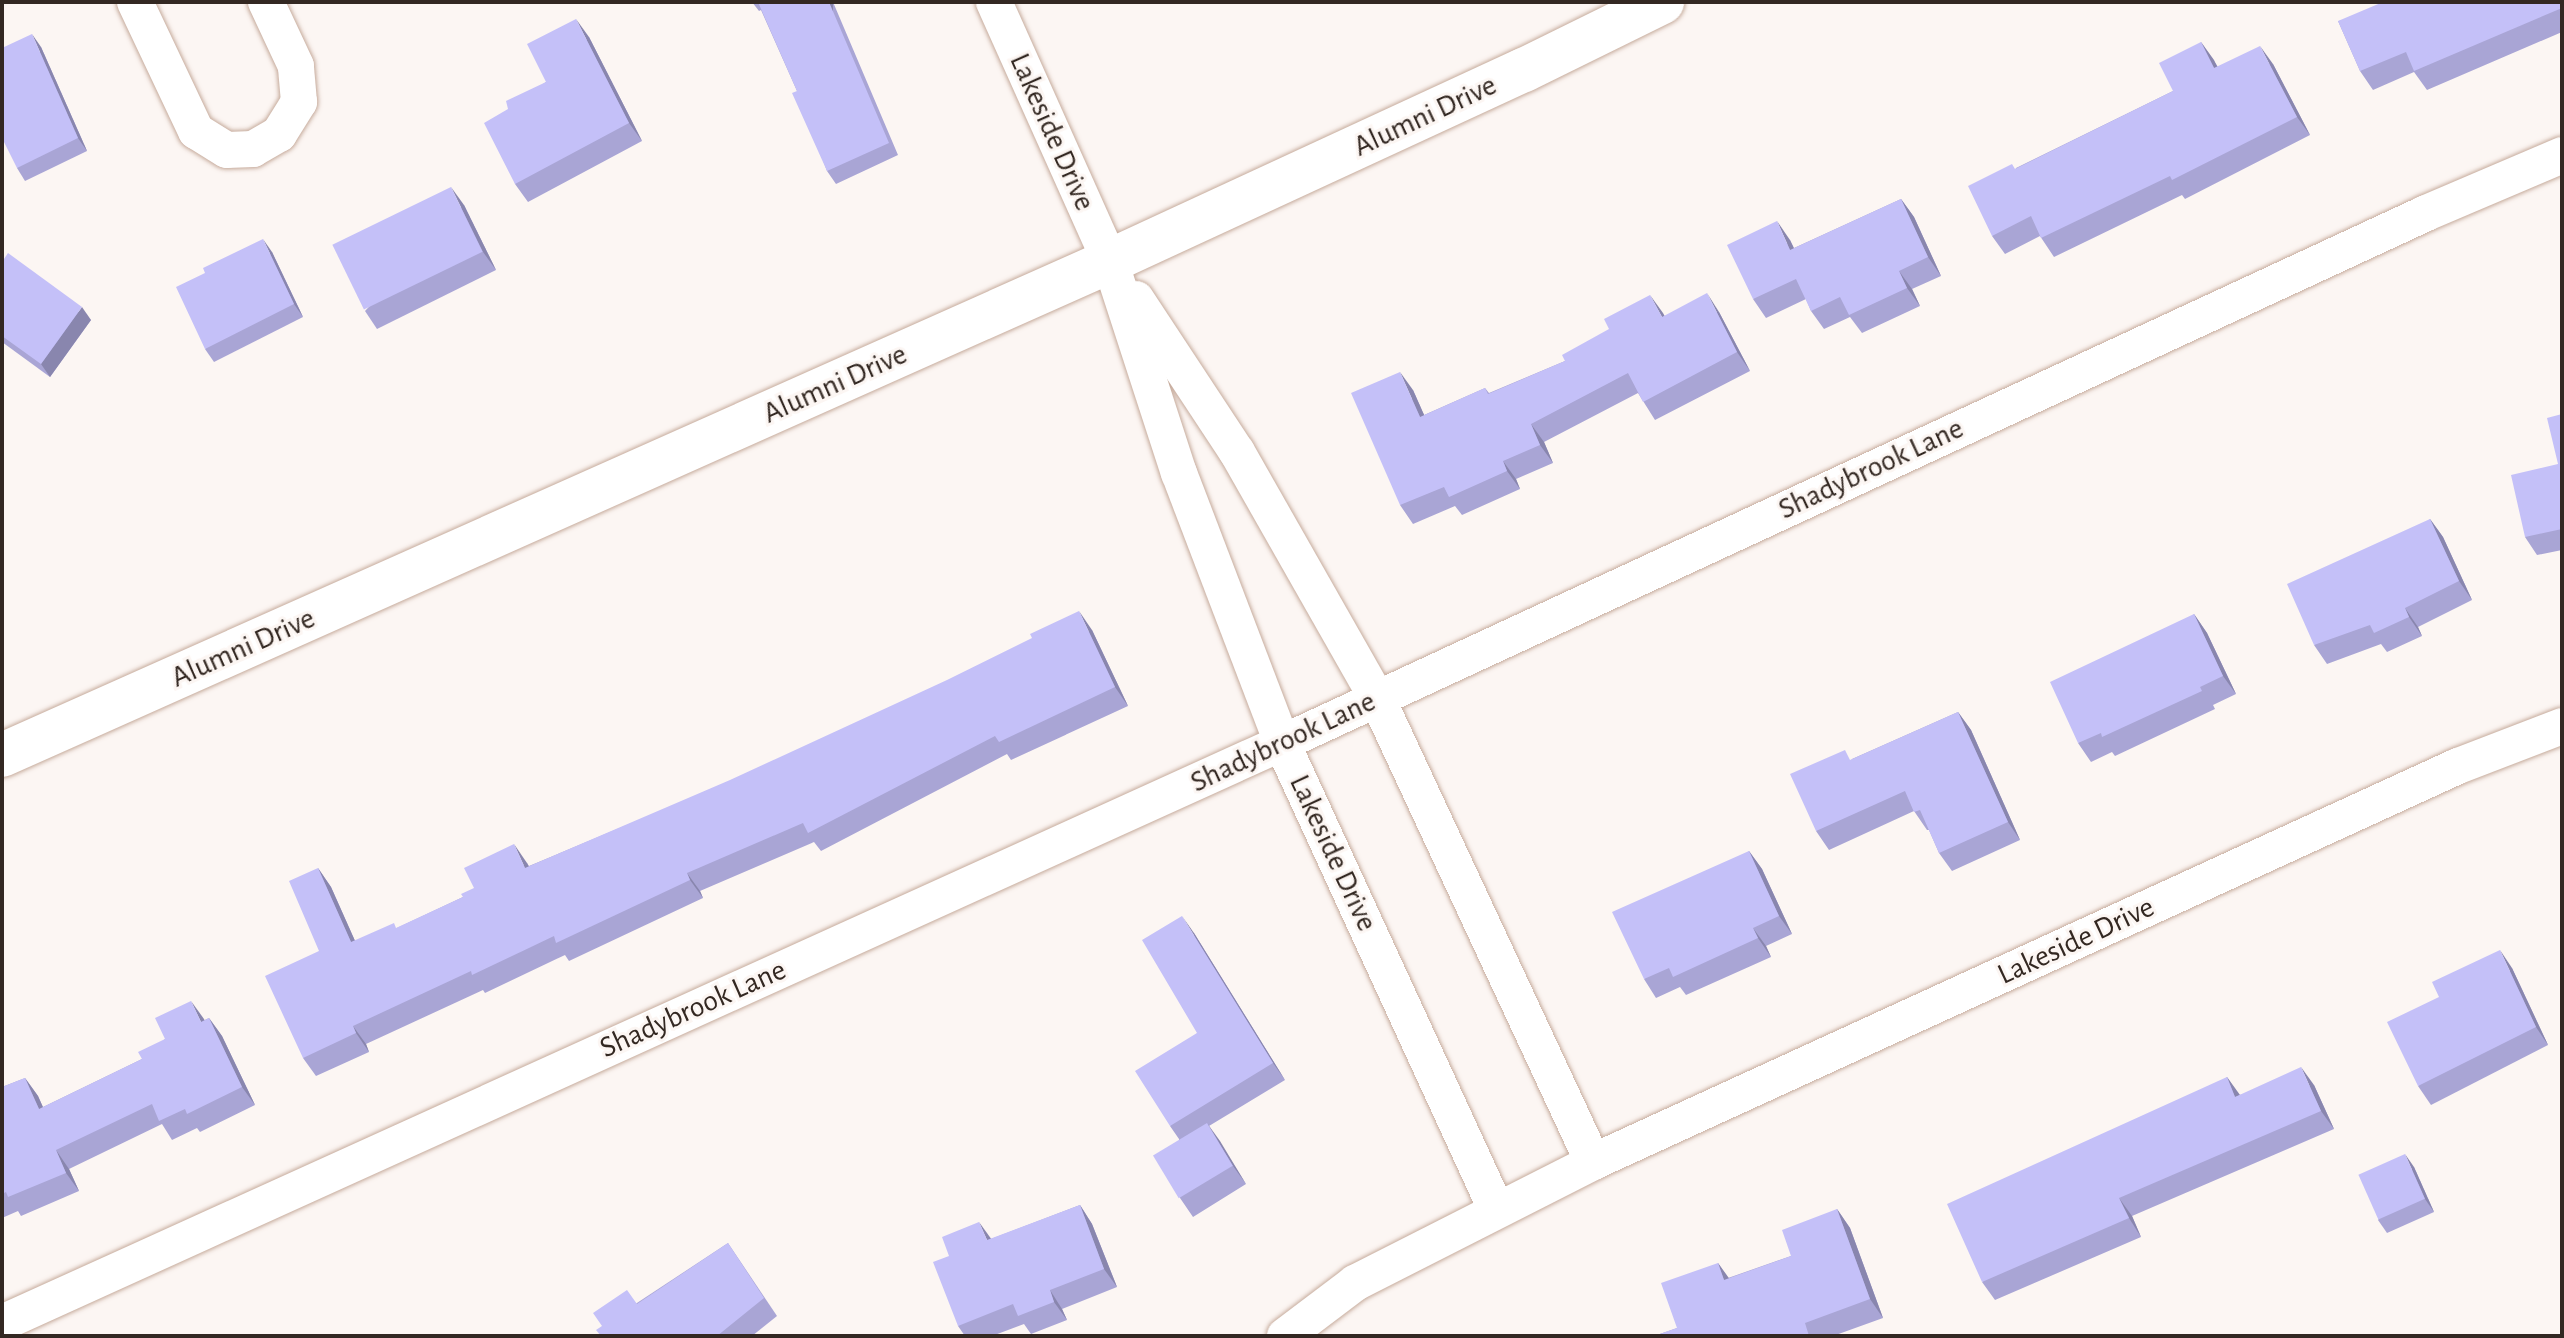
<!DOCTYPE html>
<html>
<head>
<meta charset="utf-8">
<style>
  body { margin:0 }
  #map { position:relative; width:2564px; height:1338px; overflow:hidden; background:#fcf6f3; font-family:"Alegreya Sans",sans-serif }
  div>[style] { position:absolute }
  [style*='--x'] { left:calc(var(--x)*1px); top:calc(var(--y)*1px); width:calc(var(--w)*1px); rotate:calc(var(--a)*1deg) }
  .roads { filter:drop-shadow(0 0 2px #c6ab9c) drop-shadow(0 0 2px #c6ab9c) }
  .minor>* { height:36px; margin:-18px; padding:0 18px; transform-origin:18px; border-radius:18px; background:#fff }
  .secondary>* { height:44px; margin:-22px; padding:0 22px; transform-origin:22px; border-radius:22px; background:#fff }
  .wall>* { inset:0; background:#a9a5d5 }
  .shaded-wall>* { inset:0; background:#8986ae; transform-origin:0 0 }
  .building>* { inset:0; background:#c4c0f8; transform-origin:0 0 }
  span { translate:-50% -50%; white-space:nowrap; text-align:center; line-height:1.15; -webkit-text-stroke:6px #fcf6f3; paint-order:stroke }
  .street-label { font-size:30px; color:#332822 }
  .frame { position:absolute; inset:0; border:4px solid #332822; pointer-events:none }
</style>
</head>
<body>
<div id="map">
  <div class="roads">
    <div class="minor">
      <div style="--x:135;--y:2;--w:143;--a:64.7"></div>
      <div style="--x:196;--y:131;--w:36;--a:32"></div>
      <div style="--x:227;--y:150;--w:26;--a:-2"></div>
      <div style="--x:253;--y:149;--w:30;--a:-30"></div>
      <div style="--x:279;--y:134;--w:38;--a:-58"></div>
      <div style="--x:299;--y:102;--w:36;--a:-95"></div>
      <div style="--x:296;--y:66;--w:71;--a:-115.1"></div>
      <div style="--x:994;--y:2;--w:284;--a:65.9"></div>
      <div style="--x:1110;--y:261;--w:223;--a:72"></div>
      <div style="--x:1179;--y:473;--w:289;--a:69.1"></div>
      <div style="--x:1282;--y:743;--w:513;--a:65.33"></div>
      <div style="--x:1136;--y:299;--w:183;--a:56.6"></div>
      <div style="--x:1237;--y:452;--w:283;--a:60.4"></div>
      <div style="--x:1377;--y:698;--w:512;--a:65.04"></div>
      <div style="--x:2;--y:1323;--w:1405;--a:-24.38"></div>
      <div style="--x:1282;--y:743;--w:1259;--a:-24.85"></div>
      <div style="--x:2424;--y:214;--w:150;--a:-23.1"></div>
      <div style="--x:1285;--y:1336;--w:88;--a:-37.1"></div>
      <div style="--x:1355;--y:1283;--w:267;--a:-26.9"></div>
      <div style="--x:1593;--y:1162;--w:951;--a:-24.6"></div>
      <div style="--x:2458;--y:766;--w:111;--a:-21"></div>
    </div>
    <div class="secondary">
      <div style="--x:2;--y:755;--w:1213;--a:-24.03"></div>
      <div style="--x:1110;--y:261;--w:456;--a:-24.8"></div>
      <div style="--x:1524;--y:70;--w:154;--a:-26.2"></div>
    </div>
  </div>
  <div class="wall">
    <div style="clip-path:polygon(752px 2px,833px 2px,898px 155px,836px 184px,827px 171px,797px 91px,761px 10px,759px 11px)"></div>
    <div style="clip-path:polygon(2562px 2px,2562px 32px,2427px 90px,2414px 72px,2373px 90px,2360px 71px,2338px 21px)"></div>
    <div style="clip-path:polygon(589px 37px,642px 141px,528px 202px,515px 184px,508px 109px,546px 82px)"></div>
    <div style="clip-path:polygon(2201px 42px,2218px 67px,2273px 64px,2310px 135px,2185px 199px,2182px 195px,2054px 257px,2040px 236px,2005px 254px,1992px 236px,2016px 168px,2173px 91px)"></div>
    <div style="clip-path:polygon(41px 47px,87px 151px,25px 181px,17px 168px)"></div>
    <div style="clip-path:polygon(1901px 199px,1914px 217px,1941px 276px,1912px 289px,1920px 306px,1862px 333px,1850px 317px,1824px 329px,1811px 311px,1806px 299px,1766px 318px,1753px 299px,1790px 240px,1794px 248px)"></div>
    <div style="clip-path:polygon(464px 205px,496px 270px,377px 329px,365px 311px)"></div>
    <div style="clip-path:polygon(272px 252px,303px 317px,214px 362px,205px 349px)"></div>
    <div style="clip-path:polygon(2px 262px,91px 320px,50px 377px,2px 342px)"></div>
    <div style="clip-path:polygon(1719px 312px,1750px 371px,1655px 420px,1638px 393px,1544px 442px,1553px 463px,1516px 479px,1520px 489px,1462px 515px,1455px 506px,1413px 524px,1400px 505px,1413px 390px,1424px 415px,1485px 388px,1489px 393px,1565px 361px,1664px 316px)"></div>
    <div style="clip-path:polygon(2562px 414px,2562px 550px,2537px 555px,2525px 537px,2558px 464px)"></div>
    <div style="clip-path:polygon(2430px 519px,2443px 537px,2472px 600px,2418px 627px,2422px 636px,2387px 652px,2381px 644px,2327px 664px,2314px 645px)"></div>
    <div style="clip-path:polygon(2194px 614px,2207px 633px,2236px 694px,2213px 705px,2215px 709px,2115px 756px,2112px 752px,2091px 762px,2078px 743px)"></div>
    <div style="clip-path:polygon(1092px 630px,1128px 706px,1011px 760px,1007px 754px,821px 851px,814px 842px,700px 891px,703px 898px,569px 961px,565px 955px,485px 993px,483px 990px,366px 1044px,369px 1052px,316px 1076px,303px 1058px,319px 951px,318px 868px,331px 887px,355px 941px,397px 928px,463px 897px,527px 863px,529px 866px)"></div>
    <div style="clip-path:polygon(1958px 712px,1971px 730px,2020px 840px,1952px 871px,1939px 853px,1929px 830px,1927px 830px,1914px 811px,1829px 850px,1816px 831px,1852px 759px)"></div>
    <div style="clip-path:polygon(1749px 851px,1762px 869px,1792px 934px,1766px 946px,1771px 957px,1686px 995px,1680px 987px,1656px 998px,1644px 979px)"></div>
    <div style="clip-path:polygon(1194px 933px,1285px 1080px,1209px 1126px,1246px 1184px,1193px 1217px,1180px 1198px,1179px 1139px,1170px 1126px,1197px 1033px)"></div>
    <div style="clip-path:polygon(2512px 968px,2548px 1045px,2431px 1105px,2418px 1086px)"></div>
    <div style="clip-path:polygon(209px 1018px,222px 1036px,255px 1105px,200px 1132px,197px 1128px,172px 1140px,162px 1124px,69px 1169px,79px 1191px,21px 1216px,18px 1211px,2px 1218px,2px 1087px,25px 1078px,38px 1096px,43px 1107px,142px 1059px,165px 1039px)"></div>
    <div style="clip-path:polygon(2227px 1077px,2239px 1095px,2314px 1085px,2334px 1129px,2132px 1216px,2141px 1237px,1995px 1300px,1982px 1282px)"></div>
    <div style="clip-path:polygon(2414px 1167px,2434px 1212px,2387px 1233px,2378px 1220px)"></div>
    <div style="clip-path:polygon(1080px 1205px,1092px 1224px,1117px 1287px,1062px 1309px,1067px 1320px,1031px 1334px,1024px 1324px,992px 1336px,965px 1336px,958px 1326px,991px 1239px)"></div>
    <div style="clip-path:polygon(1837px 1209px,1850px 1228px,1883px 1318px,1833px 1336px,1654px 1336px,1677px 1328px,1718px 1263px,1728px 1278px,1791px 1256px)"></div>
    <div style="clip-path:polygon(728px 1243px,777px 1316px,752px 1336px,601px 1336px,602px 1326px)"></div>
  </div>
  <div class="shaded-wall">
    <div style="left:829px;top:2px;width:4px;height:153px"></div>
    <div style="clip-path:polygon(576px 19px,589px 37px,642px 141px,629px 123px)"></div>
    <div style="clip-path:polygon(32px 34px,41px 47px,87px 151px,78px 138px)"></div>
    <div style="clip-path:polygon(2201px 42px,2214px 60px,2227px 87px,2214px 68px)"></div>
    <div style="clip-path:polygon(2260px 46px,2273px 64px,2310px 135px,2297px 117px)"></div>
    <div style="clip-path:polygon(451px 187px,464px 205px,496px 270px,483px 252px)"></div>
    <div style="clip-path:polygon(1901px 199px,1914px 217px,1941px 276px,1928px 257px)"></div>
    <div style="clip-path:polygon(1777px 221px,1790px 240px,1803px 268px,1790px 250px)"></div>
    <div style="clip-path:polygon(263px 239px,272px 252px,303px 317px,294px 304px)"></div>
    <div style="clip-path:polygon(1899px 271px,1912px 289px,1920px 306px,1907px 288px)"></div>
    <div style="clip-path:polygon(1707px 293px,1719px 312px,1750px 371px,1737px 352px)"></div>
    <div style="clip-path:polygon(1650px 295px,1663px 313px,1675px 335px,1662px 317px)"></div>
    <div style="clip-path:polygon(82px 307px,91px 320px,50px 377px,41px 364px)"></div>
    <div style="clip-path:polygon(1400px 372px,1413px 390px,1433px 435px,1420px 417px)"></div>
    <div style="clip-path:polygon(1531px 424px,1544px 442px,1553px 463px,1540px 445px)"></div>
    <div style="clip-path:polygon(1503px 461px,1516px 479px,1520px 489px,1507px 471px)"></div>
    <div style="clip-path:polygon(2430px 519px,2443px 537px,2472px 600px,2459px 581px)"></div>
    <div style="clip-path:polygon(2405px 608px,2418px 627px,2422px 636px,2409px 617px)"></div>
    <div style="clip-path:polygon(1079px 611px,1092px 630px,1128px 706px,1115px 687px)"></div>
    <div style="clip-path:polygon(2194px 614px,2207px 633px,2236px 694px,2223px 676px)"></div>
    <div style="clip-path:polygon(1958px 712px,1971px 730px,2020px 840px,2008px 822px)"></div>
    <div style="clip-path:polygon(514px 844px,527px 863px,538px 886px,525px 868px)"></div>
    <div style="clip-path:polygon(1749px 851px,1762px 869px,1792px 934px,1779px 916px)"></div>
    <div style="clip-path:polygon(318px 868px,331px 887px,364px 961px,351px 942px)"></div>
    <div style="clip-path:polygon(687px 873px,700px 891px,703px 898px,690px 880px)"></div>
    <div style="clip-path:polygon(1182px 916px,1194px 933px,1285px 1080px,1273px 1063px)"></div>
    <div style="clip-path:polygon(1753px 928px,1766px 946px,1771px 957px,1758px 938px)"></div>
    <div style="clip-path:polygon(2500px 950px,2512px 968px,2548px 1045px,2536px 1027px)"></div>
    <div style="clip-path:polygon(191px 1001px,204px 1019px,214px 1041px,201px 1022px)"></div>
    <div style="clip-path:polygon(209px 1018px,222px 1036px,255px 1105px,242px 1087px)"></div>
    <div style="clip-path:polygon(353px 1026px,366px 1044px,369px 1052px,356px 1033px)"></div>
    <div style="clip-path:polygon(2301px 1067px,2314px 1085px,2334px 1129px,2321px 1111px)"></div>
    <div style="clip-path:polygon(2227px 1077px,2240px 1095px,2235px 1097px)"></div>
    <div style="clip-path:polygon(25px 1078px,38px 1096px,52px 1128px,39px 1109px)"></div>
    <div style="clip-path:polygon(1207px 1123px,1220px 1141px,1246px 1184px,1233px 1166px)"></div>
    <div style="clip-path:polygon(56px 1150px,69px 1169px,79px 1191px,66px 1173px)"></div>
    <div style="clip-path:polygon(2405px 1154px,2414px 1167px,2434px 1212px,2425px 1199px)"></div>
    <div style="clip-path:polygon(2119px 1198px,2132px 1216px,2141px 1237px,2129px 1218px)"></div>
    <div style="clip-path:polygon(1080px 1205px,1092px 1224px,1117px 1287px,1104px 1269px)"></div>
    <div style="clip-path:polygon(1837px 1209px,1850px 1228px,1883px 1318px,1870px 1299px)"></div>
    <div style="clip-path:polygon(979px 1222px,992px 1240px,987px 1240px)"></div>
    <div style="clip-path:polygon(1718px 1263px,1731px 1281px,1724px 1280px)"></div>
    <div style="clip-path:polygon(1050px 1290px,1062px 1309px,1067px 1320px,1054px 1302px)"></div>
  </div>
  <div class="building">
    <div style="clip-path:polygon(758px 2px,829px 2px,889px 143px,827px 171px,792px 93px,797px 91px)"></div>
    <div style="clip-path:polygon(2383px 2px,2562px 2px,2562px 8px,2414px 71px,2406px 52px,2360px 71px,2338px 21px)"></div>
    <div style="clip-path:polygon(576px 19px,629px 123px,515px 184px,484px 123px,508px 109px,506px 101px,546px 82px,527px 44px)"></div>
    <div style="clip-path:polygon(32px 34px,78px 138px,17px 168px,2px 138px,2px 48px)"></div>
    <div style="clip-path:polygon(2201px 42px,2214px 68px,2260px 46px,2297px 117px,2172px 180px,2170px 176px,2041px 238px,2031px 216px,1992px 236px,1968px 186px,2012px 164px,2015px 169px,2173px 91px,2159px 63px)"></div>
    <div style="left:451px;top:187px;width:72px;height:132px;rotate:64deg"></div>
    <div style="clip-path:polygon(1901px 199px,1928px 257px,1899px 271px,1907px 288px,1849px 315px,1840px 297px,1811px 311px,1796px 279px,1753px 299px,1727px 245px,1777px 221px,1790px 250px)"></div>
    <div style="clip-path:polygon(263px 239px,294px 304px,205px 349px,176px 287px,205px 273px,203px 268px)"></div>
    <div style="clip-path:polygon(8px 253px,82px 307px,41px 364px,2px 336px,2px 262px)"></div>
    <div style="clip-path:polygon(1707px 293px,1737px 352px,1643px 402px,1628px 373px,1531px 424px,1540px 445px,1503px 461px,1507px 471px,1449px 497px,1444px 487px,1400px 505px,1351px 393px,1400px 372px,1420px 417px,1485px 388px,1488px 394px,1565px 361px,1562px 355px,1609px 329px,1604px 319px,1650px 295px,1662px 317px)"></div>
    <div style="clip-path:polygon(2562px 414px,2562px 529px,2525px 537px,2511px 475px,2558px 464px,2547px 418px)"></div>
    <div style="clip-path:polygon(2430px 519px,2459px 581px,2405px 608px,2409px 617px,2374px 633px,2370px 625px,2314px 645px,2287px 584px)"></div>
    <div style="clip-path:polygon(1079px 611px,1115px 687px,999px 742px,995px 736px,808px 833px,803px 823px,687px 873px,690px 880px,556px 943px,554px 936px,472px 975px,471px 971px,353px 1026px,356px 1033px,303px 1058px,265px 976px,319px 951px,289px 881px,318px 868px,351px 942px,394px 923px,396px 928px,463px 897px,461px 894px,474px 888px,464px 868px,514px 844px,525px 868px,730px 780px,947px 680px,1032px 638px,1030px 634px)"></div>
    <div style="clip-path:polygon(2194px 614px,2223px 676px,2200px 687px,2202px 691px,2102px 737px,2101px 733px,2078px 743px,2050px 682px)"></div>
    <div style="clip-path:polygon(1958px 712px,2008px 822px,1939px 853px,1920px 810px,1914px 812px,1905px 791px,1816px 831px,1790px 774px,1845px 750px,1850px 760px)"></div>
    <div style="clip-path:polygon(1749px 851px,1779px 916px,1753px 928px,1758px 938px,1673px 977px,1669px 968px,1644px 979px,1612px 912px)"></div>
    <div style="clip-path:polygon(1182px 916px,1273px 1063px,1170px 1126px,1135px 1071px,1197px 1033px,1142px 940px)"></div>
    <div style="clip-path:polygon(2500px 950px,2536px 1027px,2418px 1086px,2387px 1022px,2439px 997px,2432px 982px)"></div>
    <div style="clip-path:polygon(191px 1001px,201px 1022px,209px 1018px,242px 1087px,187px 1114px,185px 1109px,159px 1121px,152px 1104px,56px 1150px,66px 1173px,8px 1197px,6px 1192px,2px 1194px,2px 1087px,25px 1078px,39px 1109px,142px 1059px,138px 1052px,165px 1039px,155px 1018px)"></div>
    <div style="clip-path:polygon(2301px 1067px,2321px 1111px,2119px 1198px,2129px 1218px,1982px 1282px,1947px 1204px,2227px 1077px,2235px 1097px)"></div>
    <div style="left:1207px;top:1123px;width:50px;height:63px;rotate:59deg"></div>
    <div style="left:2405px;top:1154px;width:49px;height:51px;rotate:66deg"></div>
    <div style="clip-path:polygon(1080px 1205px,1104px 1269px,1050px 1290px,1054px 1302px,1018px 1316px,1013px 1304px,958px 1326px,933px 1262px,949px 1256px,942px 1237px,979px 1222px,987px 1240px)"></div>
    <div style="clip-path:polygon(1837px 1209px,1870px 1299px,1805px 1323px,1809px 1336px,1654px 1336px,1677px 1328px,1661px 1283px,1718px 1263px,1724px 1280px,1791px 1256px,1782px 1230px)"></div>
    <div style="clip-path:polygon(728px 1243px,764px 1298px,717px 1336px,601px 1336px,596px 1330px,602px 1326px,593px 1313px,627px 1290px,637px 1304px)"></div>
  </div>
  <div class="street-label">
    <span style="left:1425px;top:116px;rotate:-25deg">Alumni Drive</span>
    <span style="left:1052px;top:132px;rotate:66deg">Lakeside Drive</span>
    <span style="left:835px;top:384px;rotate:-24deg">Alumni Drive</span>
    <span style="left:1871px;top:469px;rotate:-25deg">Shadybrook Lane</span>
    <span style="left:243px;top:648px;rotate:-24deg">Alumni Drive</span>
    <span style="left:1283px;top:742px;rotate:-25deg">Shadybrook Lane</span>
    <span style="left:1333px;top:853px;rotate:65deg">Lakeside Drive</span>
    <span style="left:2076px;top:941px;rotate:-25deg">Lakeside Drive</span>
    <span style="left:693px;top:1009px;rotate:-24deg">Shadybrook Lane</span>
  </div>
  <div class="frame"></div>
</div>
</body>
</html>
